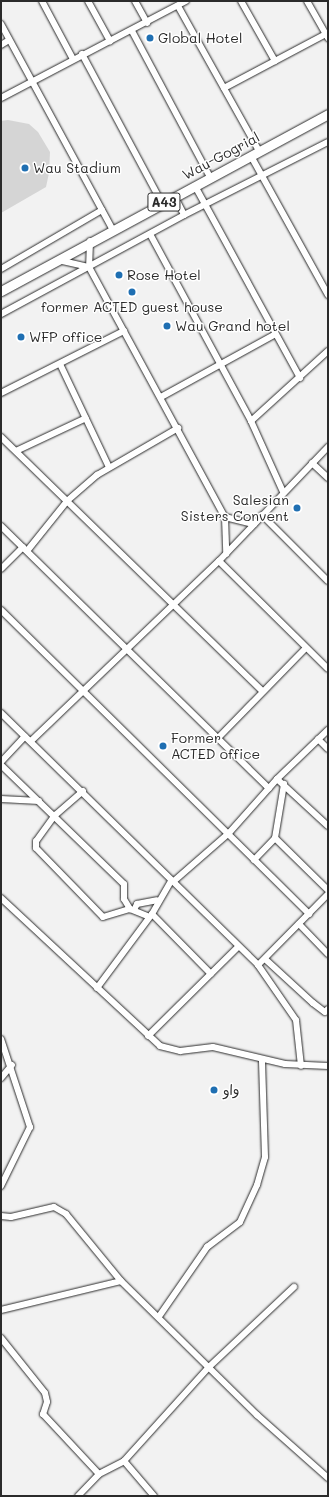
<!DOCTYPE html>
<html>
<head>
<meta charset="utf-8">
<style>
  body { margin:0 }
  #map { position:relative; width:329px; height:1497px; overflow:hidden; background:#f2f2f2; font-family:Mali,"Playpen Sans Arabic",sans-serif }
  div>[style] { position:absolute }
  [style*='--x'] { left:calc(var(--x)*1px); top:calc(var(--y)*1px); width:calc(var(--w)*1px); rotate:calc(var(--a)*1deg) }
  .green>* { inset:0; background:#d5d5d5 }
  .roads { filter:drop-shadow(0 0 1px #2b2b2b) drop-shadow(0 0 1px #2b2b2b) }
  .street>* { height:6px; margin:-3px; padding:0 3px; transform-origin:3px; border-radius:3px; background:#fff }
  .primary>* { height:9px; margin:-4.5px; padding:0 4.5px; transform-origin:4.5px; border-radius:4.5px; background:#fff }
  .dots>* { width:11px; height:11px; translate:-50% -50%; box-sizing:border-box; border:2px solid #fff; border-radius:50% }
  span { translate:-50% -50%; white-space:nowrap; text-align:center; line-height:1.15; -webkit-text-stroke:3px #fff; paint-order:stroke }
  .shield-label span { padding:1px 3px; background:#fff; border:1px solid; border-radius:3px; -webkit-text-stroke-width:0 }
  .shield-label { font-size:13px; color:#2b2b2b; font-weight:700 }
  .poi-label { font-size:14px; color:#2b2b2b }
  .left { translate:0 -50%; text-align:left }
  .right { translate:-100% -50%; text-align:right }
  .street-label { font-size:14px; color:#2b2b2b }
  .frame { position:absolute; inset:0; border:2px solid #2b2b2b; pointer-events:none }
</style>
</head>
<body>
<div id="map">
  <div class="green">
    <div style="clip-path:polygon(8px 120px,29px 124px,38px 132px,50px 152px,49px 173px,46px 187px,1px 213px,1px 121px)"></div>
  </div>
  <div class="roads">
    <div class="street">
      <div style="--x:42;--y:1;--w:66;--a:61.9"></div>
      <div style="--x:88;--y:1;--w:46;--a:61.2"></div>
      <div style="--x:135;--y:1;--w:25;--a:61"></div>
      <div style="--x:241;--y:1;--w:69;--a:60.5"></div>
      <div style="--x:307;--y:1;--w:43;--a:60.4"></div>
      <div style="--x:178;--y:6;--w:166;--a:60.8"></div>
      <div style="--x:1;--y:24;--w:234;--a:61.5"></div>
      <div style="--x:132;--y:31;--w:166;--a:61.9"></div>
      <div style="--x:1;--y:45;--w:9;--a:-32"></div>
      <div style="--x:82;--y:54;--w:169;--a:61.8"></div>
      <div style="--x:224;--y:88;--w:115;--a:-27.9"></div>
      <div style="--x:1;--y:98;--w:209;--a:-27.7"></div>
      <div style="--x:251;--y:156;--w:159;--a:61"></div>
      <div style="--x:195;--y:186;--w:219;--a:61.3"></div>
      <div style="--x:175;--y:197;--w:20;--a:63"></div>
      <div style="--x:150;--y:234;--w:213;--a:61.6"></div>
      <div style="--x:251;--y:421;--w:78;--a:65.7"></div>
      <div style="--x:90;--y:241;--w:26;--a:92"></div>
      <div style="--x:89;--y:267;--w:285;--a:61.5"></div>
      <div style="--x:225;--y:517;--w:37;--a:88"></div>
      <div style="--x:58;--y:260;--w:32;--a:13"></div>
      <div style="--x:1;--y:269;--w:117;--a:-30.3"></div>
      <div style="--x:1;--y:314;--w:208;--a:-28.4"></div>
      <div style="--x:184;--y:215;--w:161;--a:-26.9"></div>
      <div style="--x:60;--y:364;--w:114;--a:64.6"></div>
      <div style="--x:1;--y:393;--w:138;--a:-26.8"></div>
      <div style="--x:161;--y:397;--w:129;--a:-28.8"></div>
      <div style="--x:251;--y:421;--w:104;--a:-42.3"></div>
      <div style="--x:1;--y:437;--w:364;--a:44.2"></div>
      <div style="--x:16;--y:451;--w:77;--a:-25.2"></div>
      <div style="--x:312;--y:463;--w:22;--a:43"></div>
      <div style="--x:262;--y:515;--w:93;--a:45"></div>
      <div style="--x:225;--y:517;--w:30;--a:14"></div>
      <div style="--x:1;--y:526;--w:375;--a:44.4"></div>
      <div style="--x:27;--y:551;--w:64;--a:-51.3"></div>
      <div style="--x:67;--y:501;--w:40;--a:-41"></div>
      <div style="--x:97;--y:475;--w:94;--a:-30.1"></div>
      <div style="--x:219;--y:561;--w:153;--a:44.7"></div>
      <div style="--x:1;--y:569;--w:31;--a:-45"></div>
      <div style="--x:1;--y:610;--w:433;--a:44.6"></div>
      <div style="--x:1;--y:713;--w:360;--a:44.4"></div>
      <div style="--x:258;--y:965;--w:67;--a:55.4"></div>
      <div style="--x:296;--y:1020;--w:46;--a:83.8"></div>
      <div style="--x:218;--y:738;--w:124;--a:-45.7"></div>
      <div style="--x:318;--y:739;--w:14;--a:45"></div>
      <div style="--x:31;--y:741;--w:260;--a:-43.8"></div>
      <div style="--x:219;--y:561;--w:158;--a:-46.3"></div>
      <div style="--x:1;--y:762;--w:35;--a:-47"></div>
      <div style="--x:1;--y:765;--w:171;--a:44.1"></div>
      <div style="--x:124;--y:884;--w:15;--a:90"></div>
      <div style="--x:124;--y:899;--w:12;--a:59"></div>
      <div style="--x:277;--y:779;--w:69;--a:42.7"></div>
      <div style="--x:83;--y:791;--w:37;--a:139"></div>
      <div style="--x:55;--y:815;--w:32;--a:126"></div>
      <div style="--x:36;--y:841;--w:7;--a:90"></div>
      <div style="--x:36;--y:848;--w:96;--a:45.8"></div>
      <div style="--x:103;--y:917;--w:28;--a:-17"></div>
      <div style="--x:130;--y:909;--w:18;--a:22"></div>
      <div style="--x:1;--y:799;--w:38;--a:3"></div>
      <div style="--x:275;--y:838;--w:55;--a:-80.5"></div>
      <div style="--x:254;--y:860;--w:30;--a:-46"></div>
      <div style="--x:275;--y:838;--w:74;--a:44.5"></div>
      <div style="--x:174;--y:881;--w:73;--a:-41.1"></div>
      <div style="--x:229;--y:833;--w:72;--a:-48.4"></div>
      <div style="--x:277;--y:779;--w:71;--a:-43.9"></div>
      <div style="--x:1;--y:898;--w:217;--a:42.9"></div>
      <div style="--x:160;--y:1046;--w:21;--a:14"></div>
      <div style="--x:180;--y:1051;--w:33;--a:-7"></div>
      <div style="--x:213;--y:1047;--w:74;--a:13.3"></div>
      <div style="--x:285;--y:1064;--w:43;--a:2.7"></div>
      <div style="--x:134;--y:910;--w:7;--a:-63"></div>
      <div style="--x:137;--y:904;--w:20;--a:-11"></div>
      <div style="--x:152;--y:914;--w:84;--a:45.5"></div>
      <div style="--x:299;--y:924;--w:42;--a:46"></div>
      <div style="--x:265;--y:959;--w:65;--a:42.5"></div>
      <div style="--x:313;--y:1003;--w:15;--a:37"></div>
      <div style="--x:325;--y:1012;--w:4;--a:-45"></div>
      <div style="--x:258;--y:965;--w:100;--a:-45.4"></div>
      <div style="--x:97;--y:988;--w:92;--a:-53.4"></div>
      <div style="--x:152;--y:914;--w:39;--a:-60"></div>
      <div style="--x:148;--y:1036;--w:127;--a:-44.7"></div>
      <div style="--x:1;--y:1039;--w:93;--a:71.8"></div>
      <div style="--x:30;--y:1127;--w:66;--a:116.2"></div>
      <div style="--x:1;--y:1078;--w:17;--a:-50"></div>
      <div style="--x:1;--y:1216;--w:10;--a:6"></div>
      <div style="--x:11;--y:1217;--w:44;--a:-13.1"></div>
      <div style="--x:54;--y:1207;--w:14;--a:30"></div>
      <div style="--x:66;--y:1214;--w:87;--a:50.6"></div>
      <div style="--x:121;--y:1281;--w:191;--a:44.6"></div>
      <div style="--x:257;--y:1415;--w:95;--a:41.6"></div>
      <div style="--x:1;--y:1310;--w:123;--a:-13.6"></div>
      <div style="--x:160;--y:1315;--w:83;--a:-55.3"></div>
      <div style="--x:207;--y:1247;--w:41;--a:-37.1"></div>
      <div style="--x:240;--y:1222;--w:41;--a:-65.3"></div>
      <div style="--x:257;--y:1185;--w:29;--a:-74"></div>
      <div style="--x:265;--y:1157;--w:98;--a:-91.8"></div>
      <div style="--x:1;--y:1338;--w:70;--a:51.3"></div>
      <div style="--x:45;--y:1393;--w:9;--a:77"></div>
      <div style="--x:47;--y:1402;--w:13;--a:108"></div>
      <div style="--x:43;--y:1414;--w:82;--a:47"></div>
      <div style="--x:78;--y:1496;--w:30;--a:-46"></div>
      <div style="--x:99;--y:1474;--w:28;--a:-27"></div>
      <div style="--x:154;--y:1496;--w:46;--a:-130.6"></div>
      <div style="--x:124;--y:1461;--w:127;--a:-47.9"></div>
      <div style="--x:209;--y:1367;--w:117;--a:-43.3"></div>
    </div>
    <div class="primary">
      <div style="--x:1;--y:291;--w:372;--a:-28.4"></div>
    </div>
  </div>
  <div class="dots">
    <div style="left:150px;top:38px;background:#1f6fb2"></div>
    <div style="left:25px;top:168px;background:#1f6fb2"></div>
    <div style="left:119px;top:275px;background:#1f6fb2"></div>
    <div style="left:132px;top:292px;background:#1f6fb2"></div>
    <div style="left:167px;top:326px;background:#1f6fb2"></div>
    <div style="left:21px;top:337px;background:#1f6fb2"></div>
    <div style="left:297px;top:508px;background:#1f6fb2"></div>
    <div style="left:163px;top:746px;background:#1f6fb2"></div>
    <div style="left:214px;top:1090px;background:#1f6fb2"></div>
  </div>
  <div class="shield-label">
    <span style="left:164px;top:202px">A43</span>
  </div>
  <div class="poi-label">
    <span class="left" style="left:158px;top:38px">Global Hotel</span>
    <span class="left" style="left:33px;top:168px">Wau Stadium</span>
    <span class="left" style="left:127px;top:275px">Rose Hotel</span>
    <span style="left:132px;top:307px">former ACTED guest house</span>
    <span class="left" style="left:175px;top:326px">Wau Grand hotel</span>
    <span class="left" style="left:29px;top:337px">WFP office</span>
    <span class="right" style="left:289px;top:508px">Salesian<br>Sisters Convent</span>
    <span class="left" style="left:171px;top:746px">Former<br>ACTED office</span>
    <span class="left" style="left:223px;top:1090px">واو</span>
  </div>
  <div class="street-label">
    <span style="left:221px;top:156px;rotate:-28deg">Wau-Gogrial</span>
  </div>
  <div class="frame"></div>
</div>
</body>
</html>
